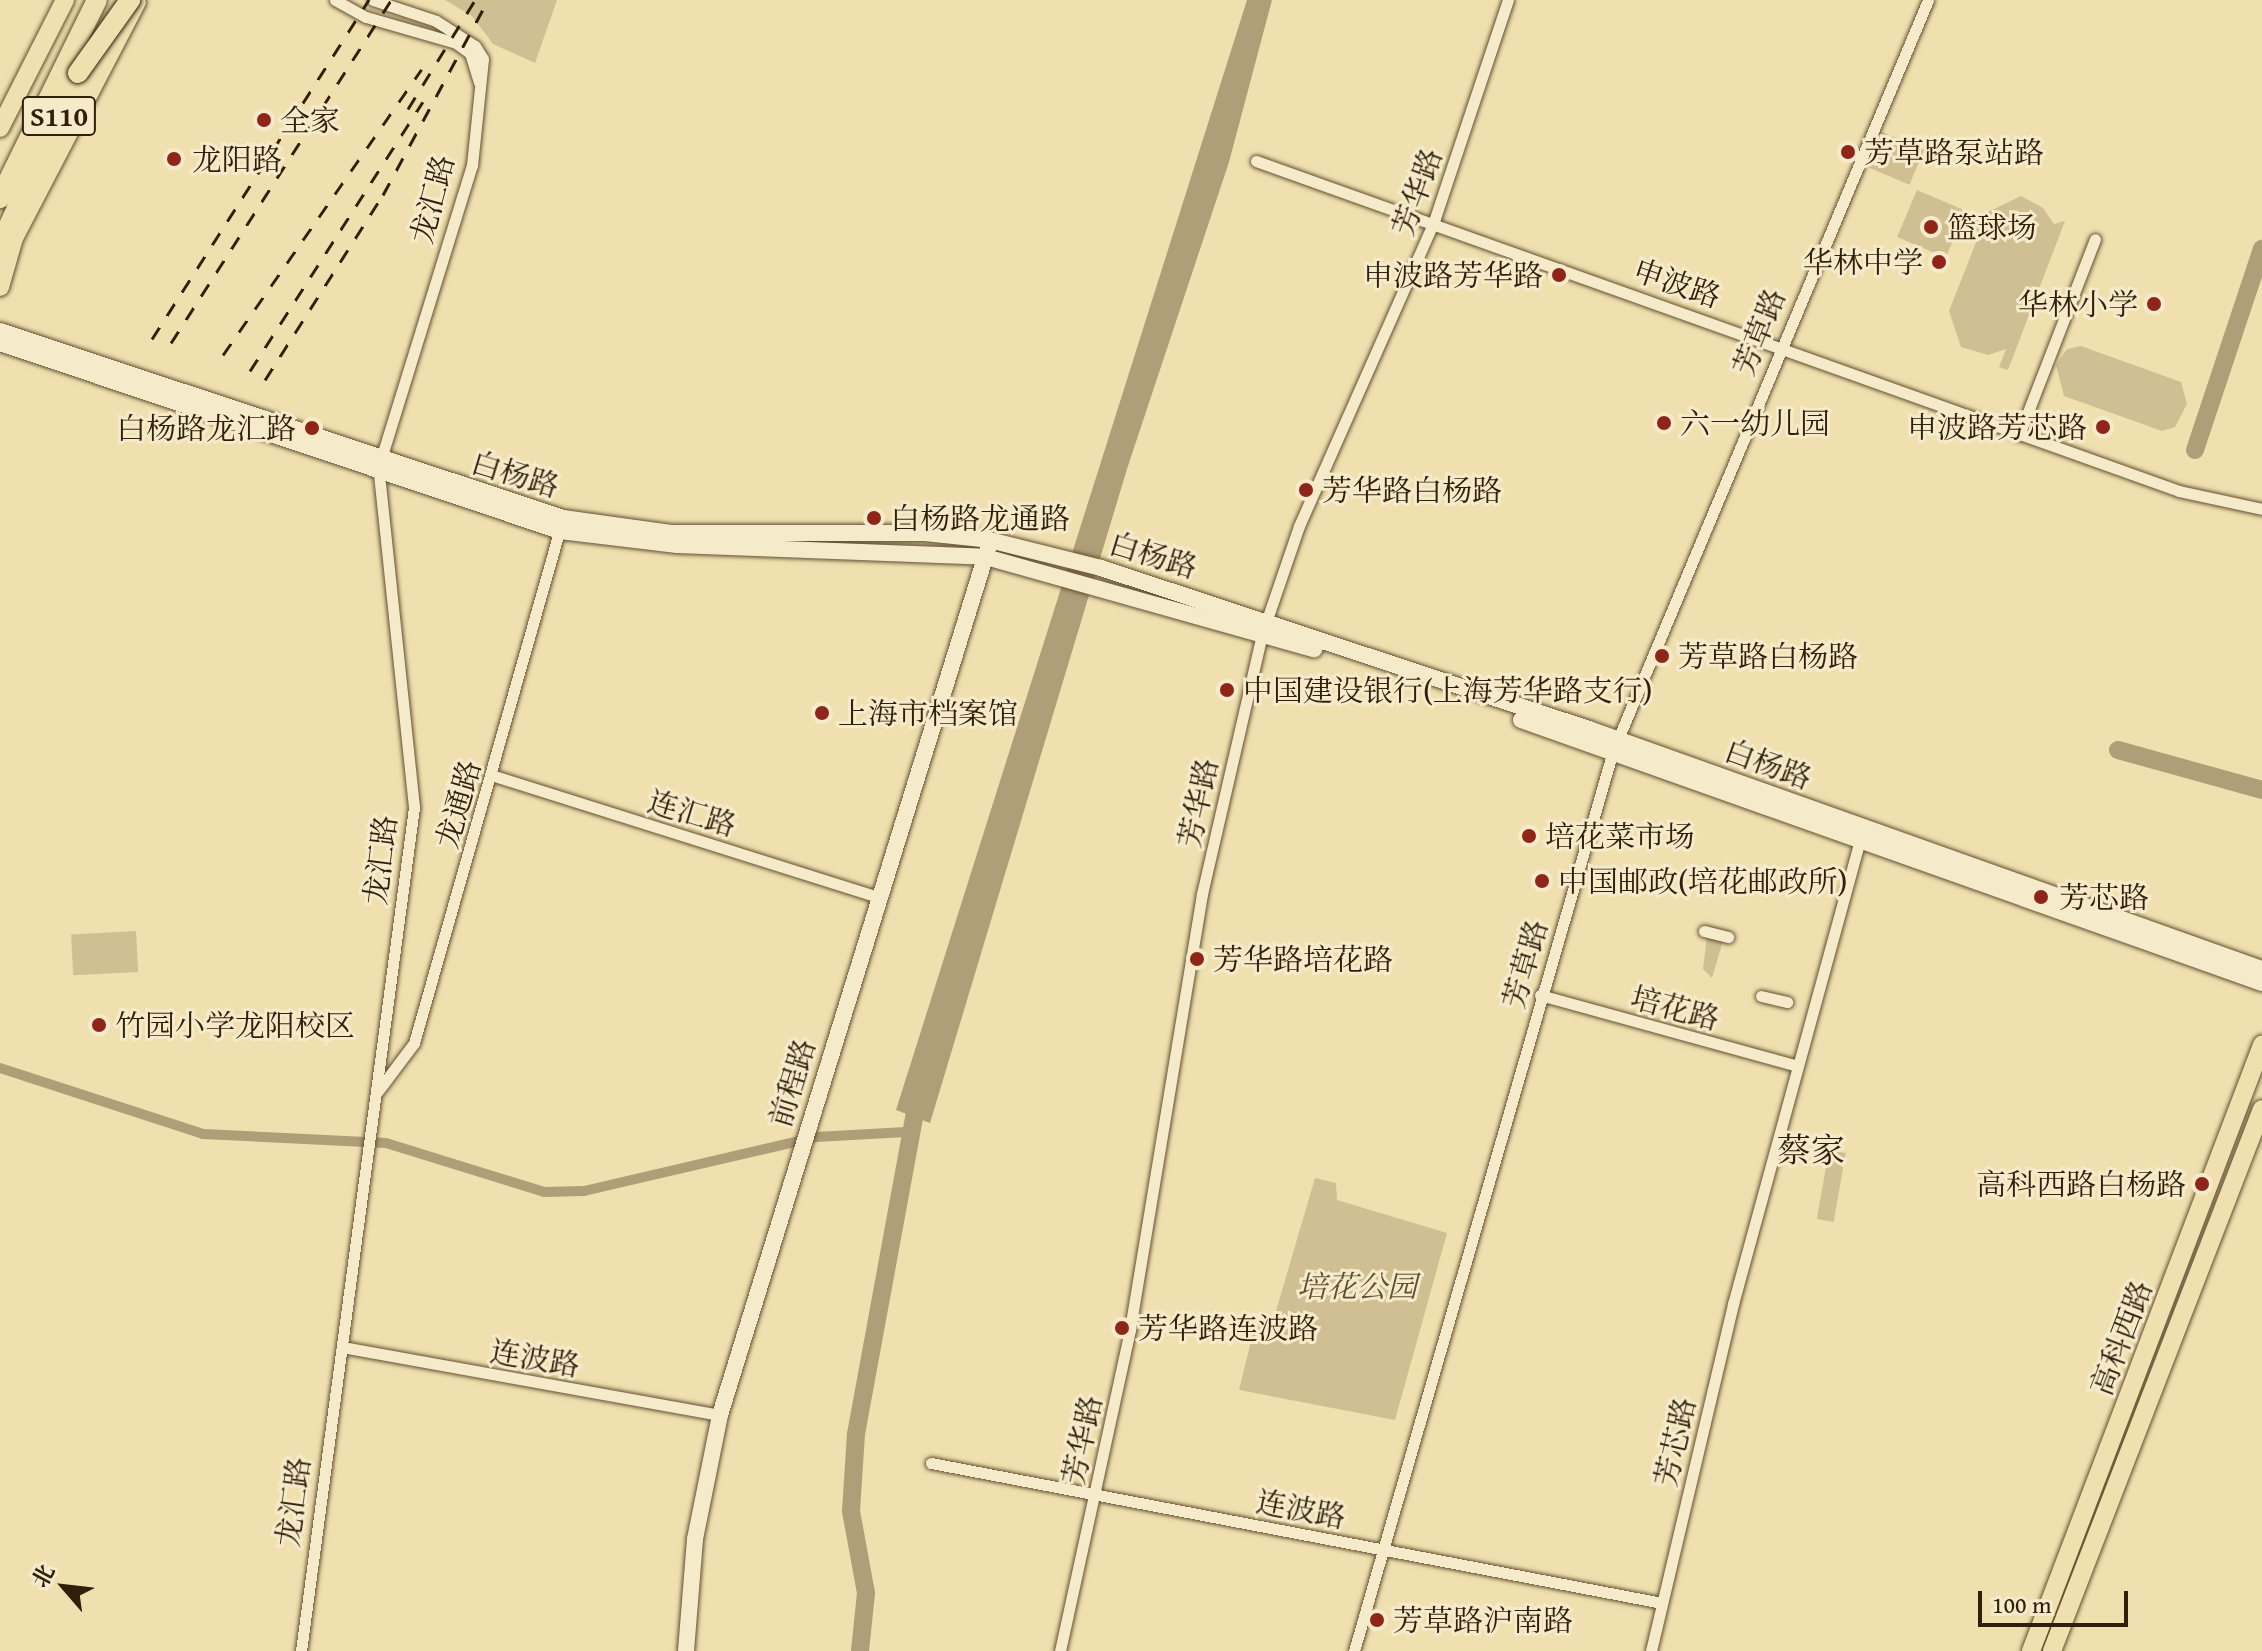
<!DOCTYPE html>
<html>
<head>
<meta charset="utf-8">
<style>
  body { margin:0 }
  #map { position:relative; width:2262px; height:1651px; overflow:hidden; background:#f0e0af; font-family:"Gentium Book Plus","Noto Serif SC",serif }
  div>[style] { position:absolute }
  [style*='--x'] { left:calc(var(--x)*1px); top:calc(var(--y)*1px); width:calc(var(--w)*1px); rotate:calc(var(--a)*1deg) }
  .green>* { inset:0; background:#d0bf93; transform-origin:0 0 }
  .round { border-radius:50% }
  .water>* { inset:0; background:#af9e77 }
  .canal>* { height:10px; margin:-5px; padding:0 5px; transform-origin:5px; border-radius:5px; background:#af9e77 }
  .river>* { height:18px; margin:-9px; padding:0 9px; transform-origin:9px; border-radius:9px; background:#af9e77 }
  .roads { filter:drop-shadow(0 0 2px #624f32) drop-shadow(0 0 2px #624f32) }
  .street>* { height:11px; margin:-5.5px; padding:0 5.5px; transform-origin:5.5px; border-radius:5.5px; background:#f5ebcb }
  .secondary>* { height:16px; margin:-8px; padding:0 8px; transform-origin:8px; border-radius:8px; background:#f5ebcb }
  .primary>* { height:18px; margin:-9px; padding:0 9px; transform-origin:9px; border-radius:9px; background:#f0e0af }
  .highway>* { height:20px; margin:-10px; padding:0 10px; transform-origin:10px; border-radius:10px; background:#f0e0af }
  .rail>* { height:3px; margin-top:-1.5px; transform-origin:0; background:repeating-linear-gradient(90deg,#321f09 0 14px,transparent 0 28px) }
  .bridges { filter:drop-shadow(0 0 2px #321f09) drop-shadow(0 0 2px #321f09) }
  .highway-bridge>* { height:20px; margin:-10px; padding:0 10px; transform-origin:10px; border-radius:10px; background:#f0e0af }
  .dots>* { width:22px; height:22px; translate:-50% -50%; box-sizing:border-box; border:4px solid #f5ebcb; border-radius:50% }
  span { translate:-50% -50%; white-space:nowrap; text-align:center; line-height:1.15; -webkit-text-stroke:6px #f5ebcb; paint-order:stroke }
  .shield-label span { padding:2px 6px; background:#f5ebcb; border:2px solid; border-radius:6px; -webkit-text-stroke-width:0 }
  .shield-label { font-size:28px; color:#321f09; font-weight:700 }
  .poi-label { font-size:30px; color:#321f09 }
  .left { translate:0 -50%; text-align:left }
  .right { translate:-100% -50%; text-align:right }
  .street-label { font-size:30px; color:#321f09 }
  .park-label { font-size:30px; color:#614f32; font-style:italic }
  .quarter-label { font-size:34px; color:#321f09 }
  .north { position:absolute; left:24px; top:1547px; width:80px; height:80px; -webkit-text-stroke:6px #f5ebcb; paint-order:stroke; rotate:298deg; font-size:22px; font-weight:700; line-height:32px; text-align:center; color:#321f09 }
  .north::after { content:''; display:block; margin:auto; width:28px; height:36px; background:#321f09; clip-path:polygon(50% 0,100% 100%,50% 72%,0 100%) }
  .scale { position:absolute; left:1978px; top:1591px; width:150px; height:36px; box-sizing:border-box; border:4px solid #321f09; border-top:0; padding-left:10px; font-size:24px; line-height:28px; white-space:nowrap; color:#321f09; -webkit-text-stroke:6px #f5ebcb; paint-order:stroke }
</style>
</head>
<body>
<div id="map">
  <div class="green">
    <div style="clip-path:polygon(445px 0,557px 0,535px 63px,493px 44px,472px 16px)"></div>
    <div style="left:1880px;top:131px;width:48px;height:38px;rotate:23deg"></div>
    <div style="left:1917px;top:190px;width:53px;height:51px;rotate:23deg"></div>
    <div style="clip-path:polygon(2021px 196px,2043px 208px,2054px 224px,2065px 221px,2008px 370px,1999px 367px,2006px 349px,1988px 355px,1961px 347px,1949px 311px,1988px 212px)"></div>
    <div class="round" style="left:1958px;top:217px;width:24px;height:24px"></div>
    <div style="clip-path:polygon(2081px 346px,2181px 382px,2187px 404px,2175px 427px,2162px 431px,2064px 396px,2056px 365px,2067px 349px)"></div>
    <div style="left:136px;top:931px;width:41px;height:65px;rotate:87deg"></div>
    <div style="clip-path:polygon(1707px 936px,1723px 941px,1712px 978px,1703px 969px)"></div>
    <div style="left:1829px;top:1150px;width:17px;height:70px;rotate:10deg"></div>
    <div style="clip-path:polygon(1315px 1178px,1336px 1183px,1337px 1200px,1447px 1233px,1395px 1420px,1239px 1390px,1255px 1325px,1271px 1328px)"></div>
  </div>
  <div class="water">
    <div style="clip-path:polygon(1247px 0,1272px 0,1229px 162px,1127px 469px,930px 1123px,896px 1110px)"></div>
  </div>
  <div class="canal">
    <div style="--x:0;--y:1068;--w:213;--a:18"></div>
    <div style="--x:203;--y:1134;--w:183;--a:2.8"></div>
    <div style="--x:386;--y:1143;--w:165;--a:17.2"></div>
    <div style="--x:544;--y:1192;--w:40;--a:-1.4"></div>
    <div style="--x:584;--y:1191;--w:238;--a:-13.1"></div>
    <div style="--x:816;--y:1137;--w:90;--a:-3.2"></div>
  </div>
  <div class="river">
    <div style="--x:2195;--y:450;--w:212;--a:-71.6"></div>
    <div style="--x:2118;--y:750;--w:149;--a:15.5"></div>
    <div style="--x:860;--y:1651;--w:58;--a:-84.1"></div>
    <div style="--x:866;--y:1593;--w:83;--a:-100.4"></div>
    <div style="--x:851;--y:1511;--w:77;--a:-86.3"></div>
    <div style="--x:856;--y:1434;--w:345;--a:-79.6"></div>
  </div>
  <div class="roads">
    <div class="street">
      <div style="--x:335;--y:0;--w:35;--a:29"></div>
      <div style="--x:366;--y:17;--w:94;--a:16.1"></div>
      <div style="--x:456;--y:43;--w:17;--a:36"></div>
      <div style="--x:470;--y:53;--w:30;--a:73"></div>
      <div style="--x:373;--y:0;--w:66;--a:18.4"></div>
      <div style="--x:436;--y:21;--w:46;--a:32.7"></div>
      <div style="--x:475;--y:46;--w:15;--a:58"></div>
      <div style="--x:483;--y:59;--w:107;--a:95.9"></div>
      <div style="--x:472;--y:165;--w:308;--a:107.2"></div>
      <div style="--x:1256;--y:161;--w:980;--a:19.67"></div>
      <div style="--x:2179;--y:491;--w:85;--a:12.2"></div>
      <div style="--x:2019;--y:435;--w:210;--a:-68.8"></div>
      <div style="--x:491;--y:775;--w:407;--a:17.5"></div>
      <div style="--x:1704;--y:931;--w:25;--a:14"></div>
      <div style="--x:1540;--y:995;--w:267;--a:15.4"></div>
      <div style="--x:1761;--y:996;--w:27;--a:13"></div>
      <div style="--x:378;--y:1091;--w:60;--a:-53.1"></div>
      <div style="--x:414;--y:1043;--w:538;--a:-74.16"></div>
      <div style="--x:342;--y:1347;--w:384;--a:10.2"></div>
      <div style="--x:931;--y:1463;--w:744;--a:10.84"></div>
      <div style="--x:301;--y:1651;--w:852;--a:-82.37"></div>
      <div style="--x:414;--y:807;--w:337;--a:-96"></div>
      <div style="--x:1060;--y:1651;--w:330;--a:-77.7"></div>
      <div style="--x:1130;--y:1329;--w:441;--a:-80.6"></div>
      <div style="--x:1202;--y:894;--w:267;--a:-77"></div>
      <div style="--x:1262;--y:634;--w:114;--a:-71.1"></div>
      <div style="--x:1299;--y:526;--w:334;--a:-66.1"></div>
      <div style="--x:1434;--y:221;--w:233;--a:-71.5"></div>
      <div style="--x:1354;--y:1651;--w:937;--a:-73.95"></div>
      <div style="--x:1613;--y:751;--w:814;--a:-67.24"></div>
      <div style="--x:1651;--y:1651;--w:357;--a:-76.7"></div>
      <div style="--x:1733;--y:1304;--w:484;--a:-74.7"></div>
    </div>
    <div class="secondary">
      <div style="--x:0;--y:331;--w:593;--a:18.37"></div>
      <div style="--x:563;--y:518;--w:109;--a:7.9"></div>
      <div style="--x:671;--y:533;--w:254;--a:0"></div>
      <div style="--x:925;--y:533;--w:64;--a:6.2"></div>
      <div style="--x:989;--y:540;--w:115;--a:14"></div>
      <div style="--x:1101;--y:568;--w:514;--a:18.26"></div>
      <div style="--x:1589;--y:729;--w:715;--a:19.63"></div>
      <div style="--x:0;--y:343;--w:591;--a:18.56"></div>
      <div style="--x:560;--y:531;--w:118;--a:6.8"></div>
      <div style="--x:677;--y:545;--w:309;--a:2.2"></div>
      <div style="--x:986;--y:557;--w:341;--a:15.7"></div>
      <div style="--x:1521;--y:720;--w:786;--a:19.54"></div>
      <div style="--x:686;--y:1651;--w:112;--a:-85.4"></div>
      <div style="--x:695;--y:1539;--w:126;--a:-78.6"></div>
      <div style="--x:720;--y:1415;--w:907;--a:-72.82"></div>
    </div>
    <div class="primary">
      <div style="--x:0;--y:128;--w:144;--a:-63.1"></div>
      <div style="--x:0;--y:287;--w:51;--a:-74.1"></div>
      <div style="--x:14;--y:238;--w:266;--a:-62.5"></div>
      <div style="--x:2031;--y:1651;--w:649;--a:-69.13"></div>
      <div style="--x:2052;--y:1651;--w:581;--a:-68.82"></div>
    </div>
    <div class="highway">
      <div style="--x:0;--y:198;--w:220;--a:-63.9"></div>
      <div style="--x:0;--y:245;--w:204;--a:-65.3"></div>
    </div>
  </div>
  <div class="rail">
    <div style="--x:408;--y:109;--w:128;--a:-58.4"></div>
    <div style="--x:152;--y:339;--w:403;--a:-57.4"></div>
    <div style="--x:171;--y:343;--w:407;--a:-57.3"></div>
    <div style="--x:223;--y:355;--w:348;--a:-55.2"></div>
    <div style="--x:250;--y:371;--w:320;--a:-57.3"></div>
    <div style="--x:265;--y:380;--w:219;--a:-57.5"></div>
    <div style="--x:383;--y:195;--w:221;--a:-61.7"></div>
  </div>
  <div class="bridges">
    <div class="highway-bridge">
      <div style="--x:78;--y:73;--w:90;--a:-54.5"></div>
    </div>
  </div>
  <div class="dots">
    <div style="left:264px;top:120px;background:#8f2418"></div>
    <div style="left:1848px;top:152px;background:#8f2418"></div>
    <div style="left:174px;top:159px;background:#8f2418"></div>
    <div style="left:1931px;top:227px;background:#8f2418"></div>
    <div style="left:1939px;top:262px;background:#8f2418"></div>
    <div style="left:1559px;top:275px;background:#8f2418"></div>
    <div style="left:2154px;top:304px;background:#8f2418"></div>
    <div style="left:1664px;top:423px;background:#8f2418"></div>
    <div style="left:2103px;top:427px;background:#8f2418"></div>
    <div style="left:312px;top:428px;background:#8f2418"></div>
    <div style="left:1306px;top:490px;background:#8f2418"></div>
    <div style="left:874px;top:518px;background:#8f2418"></div>
    <div style="left:1662px;top:656px;background:#8f2418"></div>
    <div style="left:1227px;top:690px;background:#8f2418"></div>
    <div style="left:822px;top:713px;background:#8f2418"></div>
    <div style="left:1529px;top:836px;background:#8f2418"></div>
    <div style="left:1542px;top:881px;background:#8f2418"></div>
    <div style="left:2041px;top:897px;background:#8f2418"></div>
    <div style="left:1197px;top:959px;background:#8f2418"></div>
    <div style="left:99px;top:1025px;background:#8f2418"></div>
    <div style="left:2202px;top:1184px;background:#8f2418"></div>
    <div style="left:1122px;top:1328px;background:#8f2418"></div>
    <div style="left:1377px;top:1620px;background:#8f2418"></div>
  </div>
  <div class="shield-label">
    <span style="left:59px;top:116px">S110</span>
  </div>
  <div class="poi-label">
    <span class="left" style="left:280px;top:120px">全家</span>
    <span class="left" style="left:1864px;top:152px">芳草路泵站路</span>
    <span class="left" style="left:192px;top:159px">龙阳路</span>
    <span class="left" style="left:1947px;top:227px">篮球场</span>
    <span class="right" style="left:1923px;top:262px">华林中学</span>
    <span class="right" style="left:1543px;top:275px">申波路芳华路</span>
    <span class="right" style="left:2138px;top:304px">华林小学</span>
    <span class="left" style="left:1680px;top:423px">六一幼儿园</span>
    <span class="right" style="left:2087px;top:427px">申波路芳芯路</span>
    <span class="right" style="left:296px;top:428px">白杨路龙汇路</span>
    <span class="left" style="left:1322px;top:490px">芳华路白杨路</span>
    <span class="left" style="left:890px;top:518px">白杨路龙通路</span>
    <span class="left" style="left:1678px;top:656px">芳草路白杨路</span>
    <span class="left" style="left:1243px;top:690px">中国建设银行(上海芳华路支行)</span>
    <span class="left" style="left:838px;top:713px">上海市档案馆</span>
    <span class="left" style="left:1545px;top:836px">培花菜市场</span>
    <span class="left" style="left:1558px;top:881px">中国邮政(培花邮政所)</span>
    <span class="left" style="left:2059px;top:897px">芳芯路</span>
    <span class="left" style="left:1213px;top:959px">芳华路培花路</span>
    <span class="left" style="left:115px;top:1025px">竹园小学龙阳校区</span>
    <span class="right" style="left:2186px;top:1184px">高科西路白杨路</span>
    <span class="left" style="left:1138px;top:1328px">芳华路连波路</span>
    <span class="left" style="left:1393px;top:1620px">芳草路沪南路</span>
  </div>
  <div class="street-label">
    <span style="left:1417px;top:192px;rotate:-70deg">芳华路</span>
    <span style="left:432px;top:199px;rotate:-75deg">龙汇路</span>
    <span style="left:1677px;top:283px;rotate:19deg">申波路</span>
    <span style="left:1759px;top:332px;rotate:-68deg">芳草路</span>
    <span style="left:515px;top:474px;rotate:17deg">白杨路</span>
    <span style="left:1153px;top:555px;rotate:17deg">白杨路</span>
    <span style="left:1768px;top:764px;rotate:20deg">白杨路</span>
    <span style="left:1198px;top:803px;rotate:-78deg">芳华路</span>
    <span style="left:458px;top:804px;rotate:-74deg">龙通路</span>
    <span style="left:692px;top:813px;rotate:17deg">连汇路</span>
    <span style="left:380px;top:860px;rotate:-83deg">龙汇路</span>
    <span style="left:1525px;top:964px;rotate:-74deg">芳草路</span>
    <span style="left:1675px;top:1008px;rotate:15deg">培花路</span>
    <span style="left:792px;top:1083px;rotate:-73deg">前程路</span>
    <span style="left:2121px;top:1338px;rotate:-69deg">高科西路</span>
    <span style="left:535px;top:1358px;rotate:10deg">连波路</span>
    <span style="left:1082px;top:1440px;rotate:-78deg">芳华路</span>
    <span style="left:1675px;top:1442px;rotate:-77deg">芳芯路</span>
    <span style="left:293px;top:1502px;rotate:-82deg">龙汇路</span>
    <span style="left:1301px;top:1509px;rotate:11deg">连波路</span>
  </div>
  <div class="park-label">
    <span style="left:1357px;top:1286px">培花公园</span>
  </div>
  <div class="quarter-label">
    <span style="left:1811px;top:1150px">蔡家</span>
  </div>
  <div class="north">北</div>
  <div class="scale">100 m</div>
</div>
</body>
</html>
